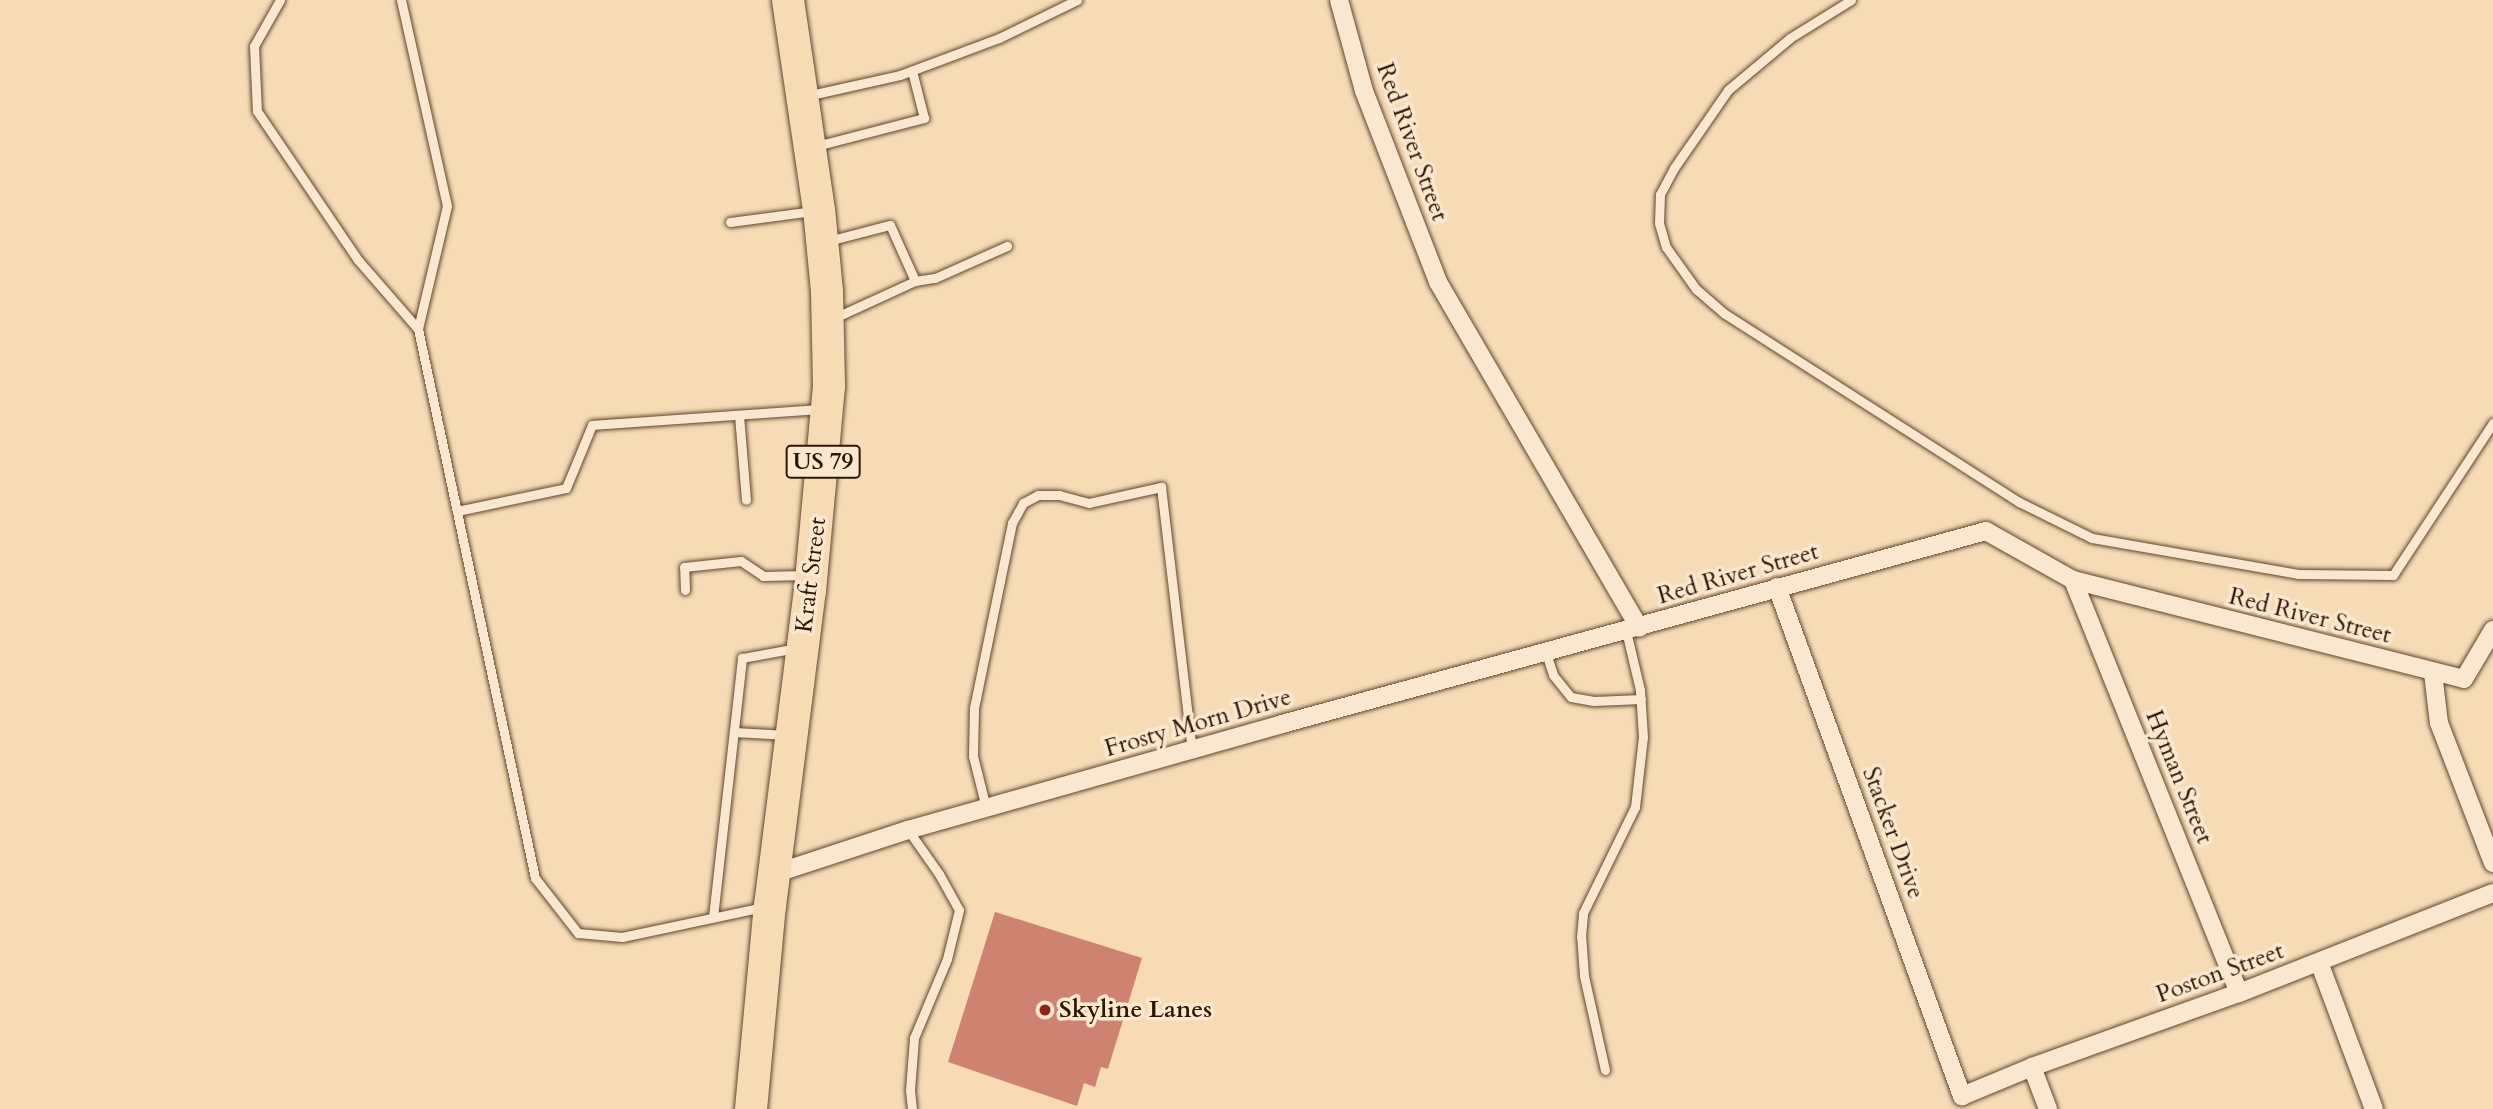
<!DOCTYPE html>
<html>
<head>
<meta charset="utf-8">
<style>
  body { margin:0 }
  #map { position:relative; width:2493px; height:1109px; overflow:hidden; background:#f6dbb5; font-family:Cardo,serif }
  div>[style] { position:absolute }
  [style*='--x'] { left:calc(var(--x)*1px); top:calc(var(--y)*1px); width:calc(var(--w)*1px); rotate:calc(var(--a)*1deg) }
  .building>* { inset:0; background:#ce8372 }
  .roads { filter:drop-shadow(0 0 2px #5f472f) drop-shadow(0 0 2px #5f472f) }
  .lane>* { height:9px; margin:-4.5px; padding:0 4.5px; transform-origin:4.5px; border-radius:4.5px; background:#f9e8cf }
  .street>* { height:18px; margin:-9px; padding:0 9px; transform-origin:9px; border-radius:9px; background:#f9e8cf }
  .highway>* { height:32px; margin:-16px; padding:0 16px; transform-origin:16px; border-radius:16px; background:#f6dbb5 }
  .dots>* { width:19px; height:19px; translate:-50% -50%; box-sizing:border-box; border:4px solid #f9e8cf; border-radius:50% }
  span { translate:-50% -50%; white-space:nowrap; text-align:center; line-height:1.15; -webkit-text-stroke:7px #f9e8cf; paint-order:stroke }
  .shield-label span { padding:2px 5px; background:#f9e8cf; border:2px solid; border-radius:5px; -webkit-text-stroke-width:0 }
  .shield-label { font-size:23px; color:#2d1602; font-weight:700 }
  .street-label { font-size:24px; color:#2d1602 }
  .poi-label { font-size:24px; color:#2d1602; font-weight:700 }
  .left { translate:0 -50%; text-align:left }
</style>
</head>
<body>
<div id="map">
  <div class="building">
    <div style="clip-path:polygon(995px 912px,1142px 958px,1108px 1069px,1101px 1067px,1095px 1087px,1084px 1083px,1077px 1106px,948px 1062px)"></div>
  </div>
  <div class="roads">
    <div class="lane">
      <div style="--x:280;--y:0;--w:53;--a:119.5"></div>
      <div style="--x:254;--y:46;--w:65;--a:87.4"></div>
      <div style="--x:257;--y:111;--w:180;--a:55.9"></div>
      <div style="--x:358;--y:260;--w:91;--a:49"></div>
      <div style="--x:418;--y:329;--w:561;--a:77.97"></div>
      <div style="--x:535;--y:878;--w:70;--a:52"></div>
      <div style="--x:578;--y:933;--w:44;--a:5.2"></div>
      <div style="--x:622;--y:937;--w:144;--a:-12"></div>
      <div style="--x:401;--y:0;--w:211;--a:77.4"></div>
      <div style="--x:447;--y:206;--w:126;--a:103.3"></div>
      <div style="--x:1851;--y:0;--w:72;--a:148.1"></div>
      <div style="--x:1790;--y:38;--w:81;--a:140"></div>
      <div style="--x:1728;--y:90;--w:95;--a:124.7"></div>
      <div style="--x:1674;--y:168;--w:30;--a:118"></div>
      <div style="--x:1660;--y:194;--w:29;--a:92"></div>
      <div style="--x:1659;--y:223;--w:25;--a:74"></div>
      <div style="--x:1666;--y:247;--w:52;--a:54.5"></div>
      <div style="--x:1696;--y:289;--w:38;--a:41"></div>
      <div style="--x:1725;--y:314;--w:349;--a:32.6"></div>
      <div style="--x:2019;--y:502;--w:81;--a:26.3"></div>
      <div style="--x:2092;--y:538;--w:209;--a:9.9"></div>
      <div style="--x:2298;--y:574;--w:95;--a:0.6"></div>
      <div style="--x:2393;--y:575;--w:182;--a:-56.7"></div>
      <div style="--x:806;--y:96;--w:96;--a:-12.6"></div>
      <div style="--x:900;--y:75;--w:106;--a:-20.5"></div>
      <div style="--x:999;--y:38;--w:87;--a:-26"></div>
      <div style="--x:816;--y:146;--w:112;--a:-14.5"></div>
      <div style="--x:924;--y:118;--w:49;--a:-104.3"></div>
      <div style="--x:730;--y:222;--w:85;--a:-7.5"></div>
      <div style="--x:828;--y:241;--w:64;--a:-14.5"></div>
      <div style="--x:890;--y:225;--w:61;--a:65.9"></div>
      <div style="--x:915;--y:281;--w:91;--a:155.4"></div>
      <div style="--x:915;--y:281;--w:20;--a:-9"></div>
      <div style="--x:935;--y:278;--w:79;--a:-24"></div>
      <div style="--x:739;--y:415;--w:85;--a:85.3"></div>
      <div style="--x:457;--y:511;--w:111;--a:-11.9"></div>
      <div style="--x:566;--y:488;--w:68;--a:-67.6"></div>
      <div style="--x:592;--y:425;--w:231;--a:-4"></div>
      <div style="--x:685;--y:590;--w:23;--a:-92"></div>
      <div style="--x:684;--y:567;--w:57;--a:-6"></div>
      <div style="--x:741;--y:561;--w:27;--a:34"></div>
      <div style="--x:763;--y:576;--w:43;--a:-1.3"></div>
      <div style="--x:1546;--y:653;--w:23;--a:72"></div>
      <div style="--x:1553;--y:675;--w:28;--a:51"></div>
      <div style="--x:1571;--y:697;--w:23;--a:10"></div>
      <div style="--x:1594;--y:701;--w:47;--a:-2.4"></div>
      <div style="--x:734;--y:732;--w:54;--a:3.2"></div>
      <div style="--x:986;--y:808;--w:54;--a:-104"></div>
      <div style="--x:973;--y:756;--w:48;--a:-88.8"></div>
      <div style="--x:974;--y:708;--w:189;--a:-78.4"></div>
      <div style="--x:1012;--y:523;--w:23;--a:-61"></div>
      <div style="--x:1023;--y:503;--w:17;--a:-28"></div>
      <div style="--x:1038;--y:495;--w:21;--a:0"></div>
      <div style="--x:1059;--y:495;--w:31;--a:15"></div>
      <div style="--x:1089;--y:503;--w:74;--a:-12.5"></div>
      <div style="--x:1161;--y:487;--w:265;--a:83.3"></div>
      <div style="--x:908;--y:830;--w:54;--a:54.8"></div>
      <div style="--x:939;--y:874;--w:41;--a:60.9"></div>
      <div style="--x:959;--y:910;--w:50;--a:103.8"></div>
      <div style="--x:947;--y:959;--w:86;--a:112.7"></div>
      <div style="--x:914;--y:1038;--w:52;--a:94.4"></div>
      <div style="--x:910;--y:1090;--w:19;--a:84"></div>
      <div style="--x:713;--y:917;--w:261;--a:-83.6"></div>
      <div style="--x:742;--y:658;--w:56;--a:-10.3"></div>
      <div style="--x:1605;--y:1070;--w:96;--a:-102.6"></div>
      <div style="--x:1584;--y:976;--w:39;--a:-94"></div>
      <div style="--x:1581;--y:937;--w:24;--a:-85"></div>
      <div style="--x:1583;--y:913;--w:118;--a:-63.9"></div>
      <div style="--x:1635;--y:807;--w:70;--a:-83.5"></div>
      <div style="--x:1643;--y:737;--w:47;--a:-93.7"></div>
      <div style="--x:1640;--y:690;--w:61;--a:-103.3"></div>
    </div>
    <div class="street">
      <div style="--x:1339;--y:0;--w:94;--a:74.6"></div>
      <div style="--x:1364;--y:91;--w:205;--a:68.8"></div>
      <div style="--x:1438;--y:282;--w:400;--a:59.8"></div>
      <div style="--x:2073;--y:580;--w:445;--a:68.1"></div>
      <div style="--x:1777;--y:587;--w:542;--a:70.03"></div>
      <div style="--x:1962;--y:1096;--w:76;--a:-22.5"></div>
      <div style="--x:2032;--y:1067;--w:220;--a:-19.7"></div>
      <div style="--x:2239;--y:993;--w:273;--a:-21.5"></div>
      <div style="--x:2433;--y:673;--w:50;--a:83.2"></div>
      <div style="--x:2439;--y:723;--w:150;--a:68.9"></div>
      <div style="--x:774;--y:874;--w:141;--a:-18.2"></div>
      <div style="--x:908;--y:830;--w:389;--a:-15.8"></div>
      <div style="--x:1282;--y:724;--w:730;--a:-15.33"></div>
      <div style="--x:1986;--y:531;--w:100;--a:29.4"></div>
      <div style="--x:2073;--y:580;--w:403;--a:14.2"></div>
      <div style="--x:2464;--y:679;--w:57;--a:-59.4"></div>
      <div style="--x:2319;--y:962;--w:157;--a:69.5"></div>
      <div style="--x:2032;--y:1067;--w:45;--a:69.1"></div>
    </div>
    <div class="highway">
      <div style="--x:751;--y:1109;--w:204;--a:-84.7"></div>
      <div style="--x:770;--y:906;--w:318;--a:-82.8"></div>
      <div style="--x:810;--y:591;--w:206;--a:-84.7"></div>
      <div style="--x:829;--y:386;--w:95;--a:-91.2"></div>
      <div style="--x:827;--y:291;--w:81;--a:-95.6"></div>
      <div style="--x:819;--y:210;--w:212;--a:-98.4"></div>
    </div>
  </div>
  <div class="dots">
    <div style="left:1045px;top:1010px;background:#8f2418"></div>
  </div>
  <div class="shield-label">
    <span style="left:823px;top:462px">US 79</span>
  </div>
  <div class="street-label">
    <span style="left:1412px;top:142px;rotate:70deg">Red River Street</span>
    <span style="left:1738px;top:574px;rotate:-16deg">Red River Street</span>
    <span style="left:811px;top:575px;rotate:-83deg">Kraft Street</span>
    <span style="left:2310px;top:616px;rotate:14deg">Red River Street</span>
    <span style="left:1198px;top:723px;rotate:-16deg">Frosty Morn Drive</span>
    <span style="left:2179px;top:777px;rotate:68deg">Hyman Street</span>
    <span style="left:1893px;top:833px;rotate:70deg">Stacker Drive</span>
    <span style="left:2220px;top:973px;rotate:-20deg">Poston Street</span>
  </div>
  <div class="poi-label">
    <span class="left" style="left:1059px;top:1010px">Skyline Lanes</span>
  </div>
</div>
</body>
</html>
